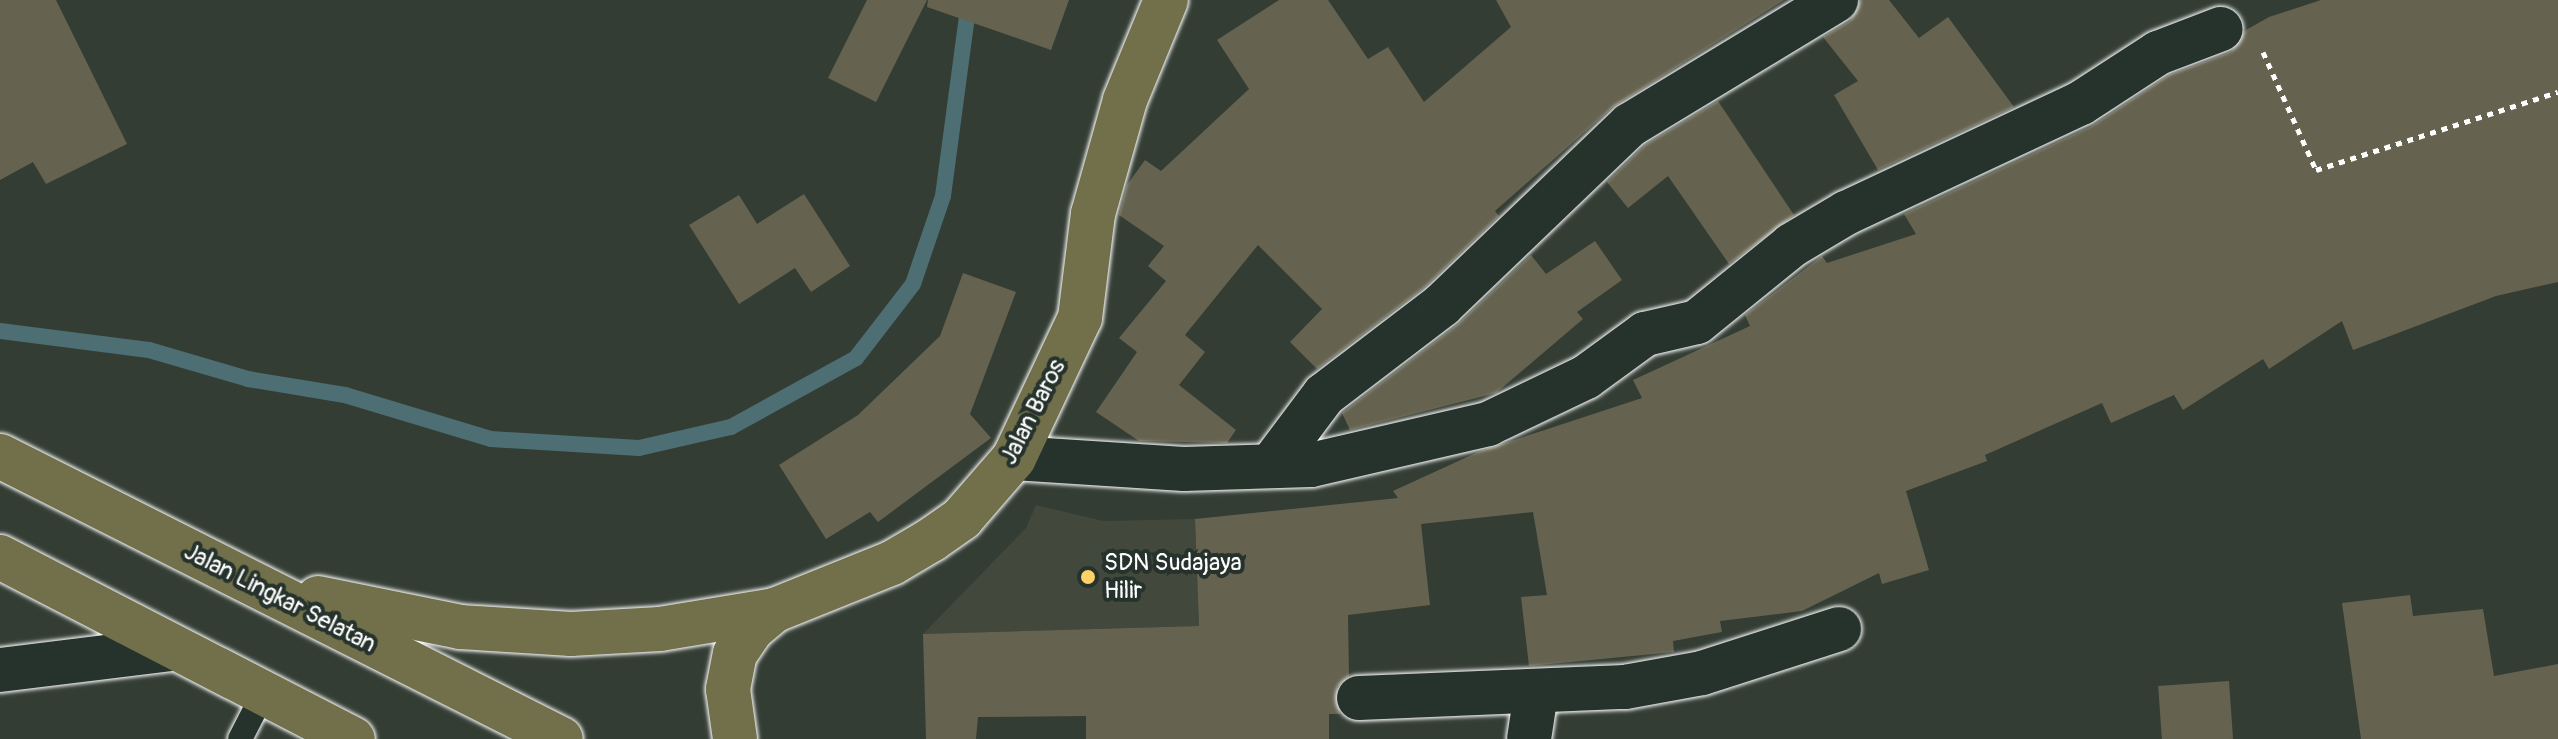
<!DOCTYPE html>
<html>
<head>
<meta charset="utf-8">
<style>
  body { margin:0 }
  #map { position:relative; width:2558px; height:739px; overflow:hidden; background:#333d34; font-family:Pangolin,sans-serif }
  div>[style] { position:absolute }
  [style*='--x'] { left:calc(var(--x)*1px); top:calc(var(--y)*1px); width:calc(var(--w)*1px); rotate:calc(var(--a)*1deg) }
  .built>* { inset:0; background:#42483c }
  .stream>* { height:16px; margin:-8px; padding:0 8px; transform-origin:8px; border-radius:8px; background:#4d6e73 }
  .building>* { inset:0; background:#65634f; transform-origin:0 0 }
  .path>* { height:5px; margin-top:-2.5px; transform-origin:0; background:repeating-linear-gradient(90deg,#fff 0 6px,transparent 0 12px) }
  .roads { filter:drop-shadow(0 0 2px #fff) drop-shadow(0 0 2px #fff) }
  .lane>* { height:24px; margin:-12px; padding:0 12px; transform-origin:12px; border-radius:12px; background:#26332d }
  .street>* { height:44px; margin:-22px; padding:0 22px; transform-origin:22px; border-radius:22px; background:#26332d }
  .secondary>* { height:44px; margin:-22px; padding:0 22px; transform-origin:22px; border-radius:22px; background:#26332d }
  .primary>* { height:44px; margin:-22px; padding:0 22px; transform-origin:22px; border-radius:22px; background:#71704a }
  .dots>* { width:22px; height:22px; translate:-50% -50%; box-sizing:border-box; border:4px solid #26332d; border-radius:50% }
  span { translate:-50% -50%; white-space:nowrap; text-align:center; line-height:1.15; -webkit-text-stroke:8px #26332d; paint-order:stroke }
  .street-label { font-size:24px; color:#fff }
  .poi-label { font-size:24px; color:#fff }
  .left { translate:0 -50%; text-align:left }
</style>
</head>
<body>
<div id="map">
  <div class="built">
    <div style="clip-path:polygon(1036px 505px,1103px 521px,1195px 519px,1199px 626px,923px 634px,1026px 528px)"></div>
  </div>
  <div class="stream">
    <div style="--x:0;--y:331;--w:150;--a:7.3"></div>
    <div style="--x:149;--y:350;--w:103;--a:16.3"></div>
    <div style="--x:248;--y:379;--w:98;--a:9.4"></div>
    <div style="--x:345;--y:395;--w:152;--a:16.8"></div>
    <div style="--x:491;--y:439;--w:148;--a:3.5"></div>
    <div style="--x:639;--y:448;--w:94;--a:-12.9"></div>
    <div style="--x:731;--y:427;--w:143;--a:-28.9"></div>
    <div style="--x:856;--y:358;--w:93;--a:-52.4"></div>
    <div style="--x:913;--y:284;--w:93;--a:-71.2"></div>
    <div style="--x:943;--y:196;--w:198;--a:-82.4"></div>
  </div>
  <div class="building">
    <div style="clip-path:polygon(0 0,56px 0,127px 144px,46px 184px,33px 162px,0 180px)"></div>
    <div style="clip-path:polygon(867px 0,927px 0,876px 102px,828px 78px)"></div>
    <div style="clip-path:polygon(928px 0,1069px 0,1051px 50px,927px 7px)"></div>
    <div style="clip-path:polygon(1279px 0,1328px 0,1368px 59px,1388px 47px,1424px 102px,1511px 27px,1496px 0,1784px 0,1613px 107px,1495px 211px,1499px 216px,1426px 286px,1317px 369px,1290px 342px,1322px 309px,1258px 245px,1185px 335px,1205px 352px,1179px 385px,1236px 430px,1227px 443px,1139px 441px,1096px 412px,1137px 352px,1119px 338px,1166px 281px,1148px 266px,1164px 246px,1119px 215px,1127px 185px,1145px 160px,1161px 171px,1249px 89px,1217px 40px)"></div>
    <div style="clip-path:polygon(1861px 0,1889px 0,1919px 38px,1948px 17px,2014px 107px,1878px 170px,1834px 95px,1858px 81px,1823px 37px,1850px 21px)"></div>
    <div style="clip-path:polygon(2321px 0,2558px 0,2558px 282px,2496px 296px,2353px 350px,2342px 321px,2269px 369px,2263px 359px,2183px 410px,2174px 395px,2111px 423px,2102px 403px,1985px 455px,1987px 461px,1906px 491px,1929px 570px,1882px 584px,1879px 573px,1802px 611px,1720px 621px,1722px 632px,1673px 641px,1674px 652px,1529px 666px,1521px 597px,1547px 595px,1533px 512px,1421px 524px,1430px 605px,1348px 615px,1349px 676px,1337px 687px,1340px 714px,1329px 714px,1329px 739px,1086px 739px,1086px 716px,978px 717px,976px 739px,926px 739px,923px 634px,1199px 626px,1195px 519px,1398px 498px,1393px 491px,1478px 452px,1642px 398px,1633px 380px,1750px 326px,1745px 315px,1822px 256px,1827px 263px,1916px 234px,1904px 214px,2092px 126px,2169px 75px,2231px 52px,2246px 30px,2269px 17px)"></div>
    <div style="clip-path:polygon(1718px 101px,1794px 215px,1729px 264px,1668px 176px,1628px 208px,1607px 182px,1645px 145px)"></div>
    <div style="clip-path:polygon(804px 194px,850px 266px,811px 292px,795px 268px,739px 304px,689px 225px,739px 195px,757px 224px)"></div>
    <div style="clip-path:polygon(1595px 241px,1622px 280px,1577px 312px,1583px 319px,1496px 393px,1350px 430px,1342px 413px,1457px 325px,1531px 255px,1546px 274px)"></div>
    <div style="clip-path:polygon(963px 273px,1016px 292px,970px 414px,991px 438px,878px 522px,870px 512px,826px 539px,779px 465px,858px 415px,940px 336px)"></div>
    <div style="clip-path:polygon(2410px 595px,2413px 616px,2483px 609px,2494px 676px,2558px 664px,2558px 739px,2361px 739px,2342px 603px)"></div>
    <div style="left:2229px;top:681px;width:58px;height:71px;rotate:86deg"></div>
  </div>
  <div class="path">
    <div style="--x:2263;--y:52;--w:129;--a:65.8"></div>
    <div style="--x:2316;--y:170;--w:254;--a:-17.9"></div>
  </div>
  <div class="roads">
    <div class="lane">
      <div style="--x:240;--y:739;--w:51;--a:-62.9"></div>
    </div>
    <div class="street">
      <div style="--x:1014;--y:458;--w:170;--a:3.7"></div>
      <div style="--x:1184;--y:469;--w:127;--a:-1.8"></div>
      <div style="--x:1311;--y:465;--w:182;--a:-13"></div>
      <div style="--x:1488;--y:424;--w:109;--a:-25.6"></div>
      <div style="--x:1586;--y:377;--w:73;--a:-36.1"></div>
      <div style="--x:1645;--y:334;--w:53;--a:-13"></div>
      <div style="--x:1697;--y:322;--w:122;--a:-39"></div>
      <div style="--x:1792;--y:245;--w:63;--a:-30.7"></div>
      <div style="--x:1846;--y:213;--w:259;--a:-25.1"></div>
      <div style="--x:2081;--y:103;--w:92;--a:-33"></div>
      <div style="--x:2158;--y:53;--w:67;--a:-20.9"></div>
      <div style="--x:1273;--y:463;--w:85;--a:-53.1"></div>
      <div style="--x:1324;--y:395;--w:148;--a:-37.3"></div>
      <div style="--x:1442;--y:305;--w:260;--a:-43.8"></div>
      <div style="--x:1630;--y:125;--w:241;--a:-31.2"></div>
      <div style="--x:1359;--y:698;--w:266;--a:-2.4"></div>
      <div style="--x:1625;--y:687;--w:78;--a:-10.3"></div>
      <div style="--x:1702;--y:673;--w:144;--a:-17.8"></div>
      <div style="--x:1529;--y:739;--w:47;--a:-81.3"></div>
    </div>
    <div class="secondary">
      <div style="--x:0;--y:670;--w:173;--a:-7"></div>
    </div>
    <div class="primary">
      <div style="--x:0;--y:456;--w:628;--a:26.77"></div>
      <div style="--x:0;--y:557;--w:397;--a:27.3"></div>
      <div style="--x:318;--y:598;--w:145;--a:11.5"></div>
      <div style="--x:460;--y:627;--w:111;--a:3.6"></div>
      <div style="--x:571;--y:634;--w:89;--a:-3.2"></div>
      <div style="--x:660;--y:629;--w:117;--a:-9.4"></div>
      <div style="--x:735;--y:739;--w:50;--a:-98"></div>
      <div style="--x:728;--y:689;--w:36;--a:-79"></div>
      <div style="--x:735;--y:654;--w:30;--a:-56"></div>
      <div style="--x:752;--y:629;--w:30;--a:-40"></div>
      <div style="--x:775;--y:610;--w:126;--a:-21.9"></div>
      <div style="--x:892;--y:563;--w:45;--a:-30.5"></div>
      <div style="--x:931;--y:540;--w:38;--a:-35"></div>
      <div style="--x:962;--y:518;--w:79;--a:-49.1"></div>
      <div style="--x:1014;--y:458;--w:155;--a:-64.8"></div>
      <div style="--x:1080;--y:318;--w:105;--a:-82.9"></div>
      <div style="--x:1093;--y:214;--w:118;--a:-74.3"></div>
      <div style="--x:1125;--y:100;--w:108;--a:-67.7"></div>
    </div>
  </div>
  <div class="dots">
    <div style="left:1088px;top:577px;background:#ffd166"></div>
  </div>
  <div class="street-label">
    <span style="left:1033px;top:412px;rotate:-63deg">Jalan Baros</span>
    <span style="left:280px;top:598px;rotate:27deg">Jalan Lingkar Selatan</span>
  </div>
  <div class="poi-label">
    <span class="left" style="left:1104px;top:577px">SDN Sudajaya<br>Hilir</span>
  </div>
</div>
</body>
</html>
